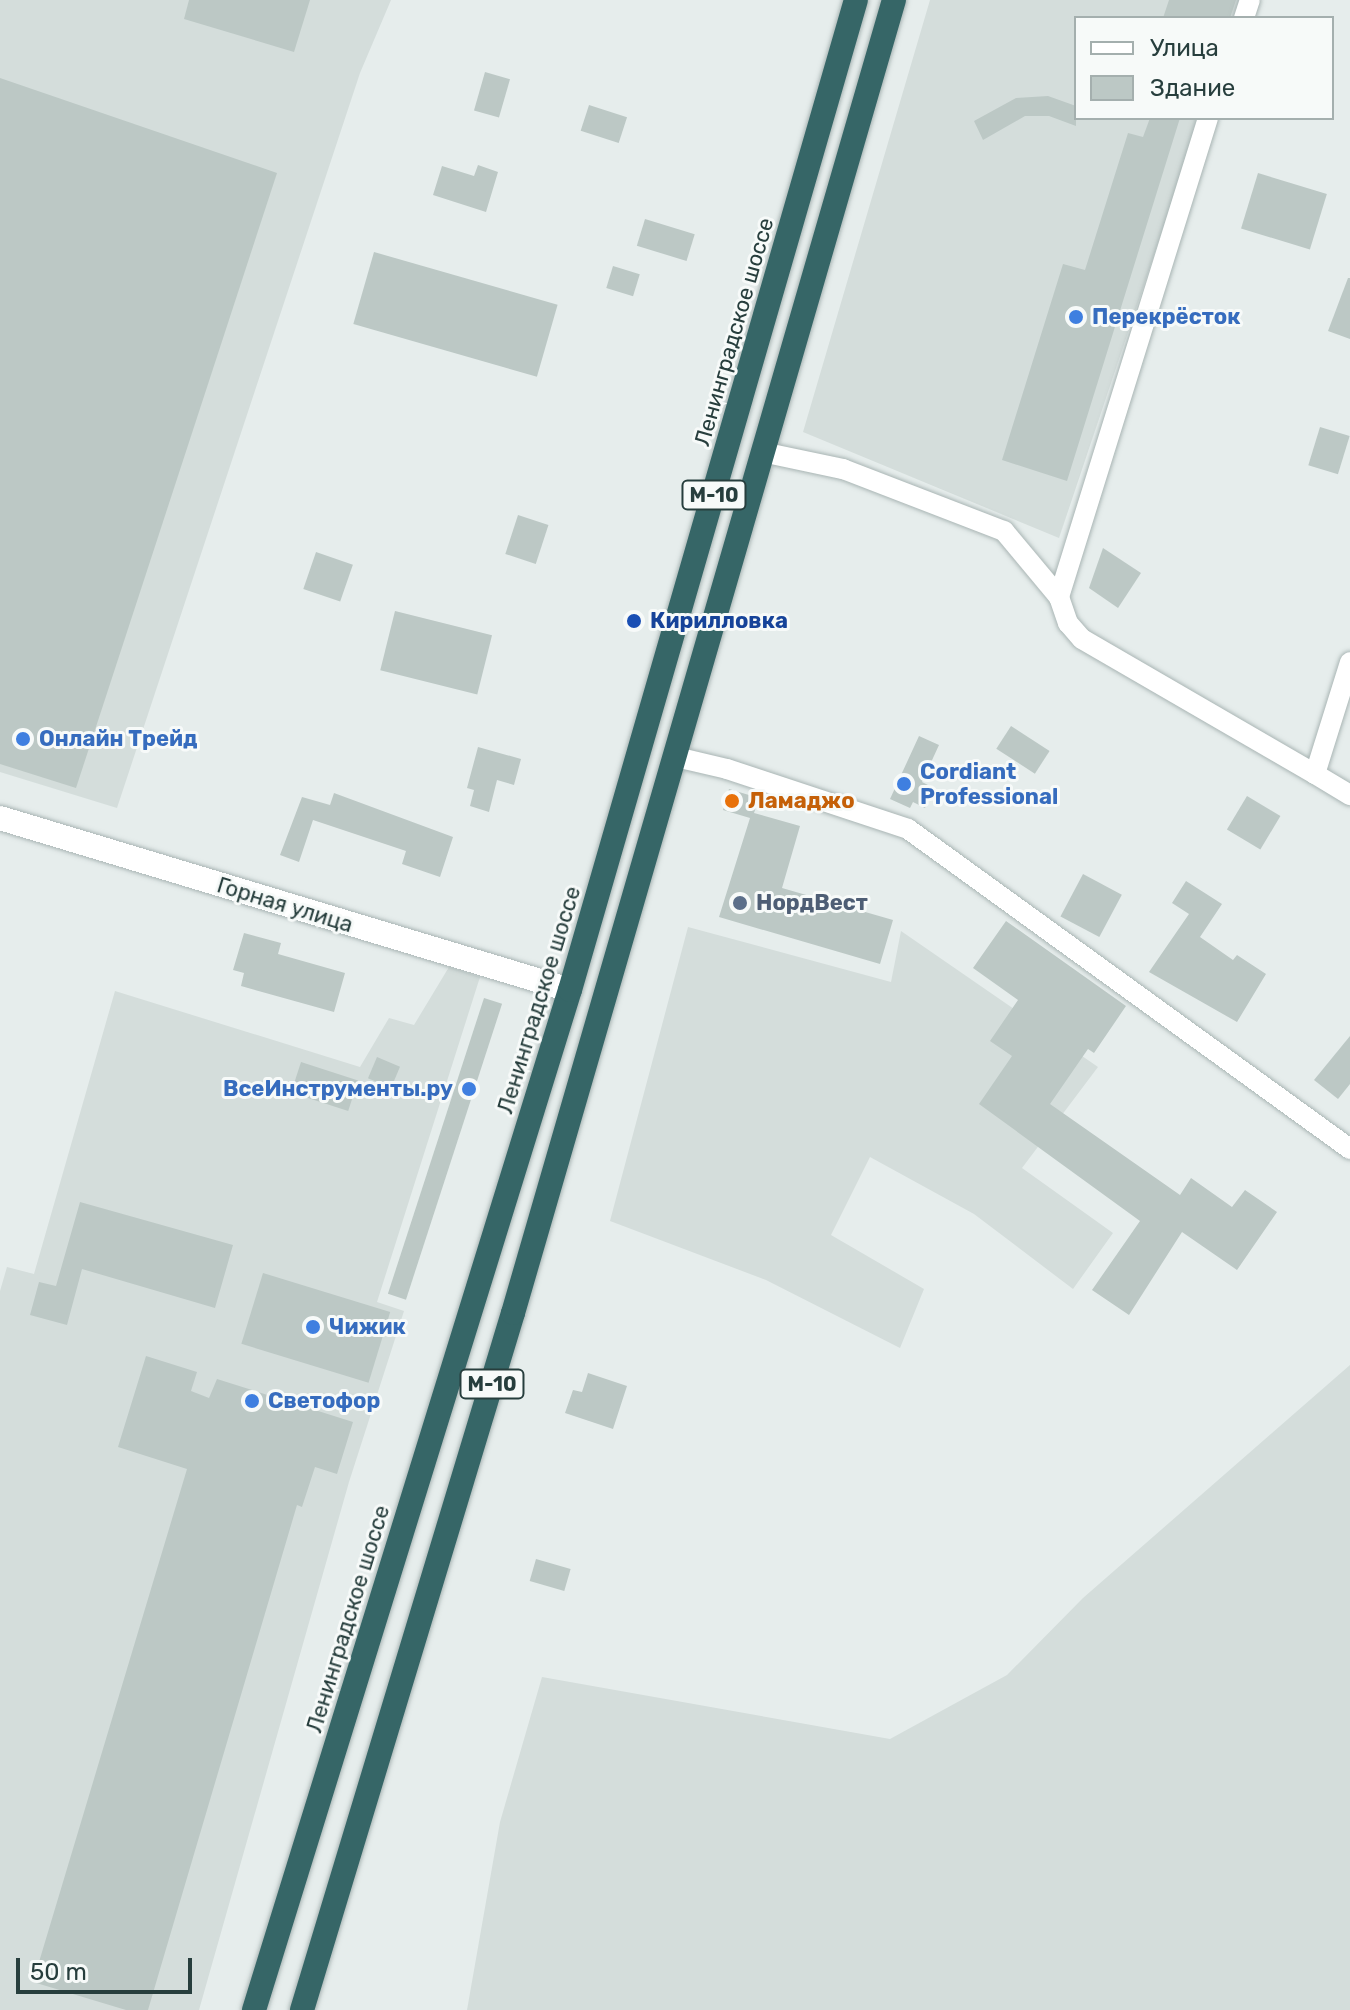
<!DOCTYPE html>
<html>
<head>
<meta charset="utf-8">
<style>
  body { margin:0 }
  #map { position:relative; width:1350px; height:2010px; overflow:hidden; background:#e6edec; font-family:Rubik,sans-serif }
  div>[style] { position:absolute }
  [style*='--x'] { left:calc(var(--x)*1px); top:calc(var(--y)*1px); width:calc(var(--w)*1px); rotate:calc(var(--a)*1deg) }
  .built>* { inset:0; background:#d4dddb }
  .building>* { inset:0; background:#bcc8c5; transform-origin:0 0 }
  .roads { filter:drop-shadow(0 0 2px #a9b5b4) drop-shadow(0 0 2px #a9b5b4) }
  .street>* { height:20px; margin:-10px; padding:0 10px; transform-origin:10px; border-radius:10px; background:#fff }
  .secondary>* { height:24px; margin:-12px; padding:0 12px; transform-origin:12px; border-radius:12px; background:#fff }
  .highway>* { height:24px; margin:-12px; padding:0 12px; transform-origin:12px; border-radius:12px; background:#366667 }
  .dots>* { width:22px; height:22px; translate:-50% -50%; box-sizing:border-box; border:4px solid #f7faf9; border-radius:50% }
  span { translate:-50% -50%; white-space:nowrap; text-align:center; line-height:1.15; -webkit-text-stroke:6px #f7faf9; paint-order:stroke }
  .shield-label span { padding:2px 6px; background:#f7faf9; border:2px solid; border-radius:6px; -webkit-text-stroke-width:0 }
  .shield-label { font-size:20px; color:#273e3d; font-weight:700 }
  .shop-label { font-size:22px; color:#366cbe; font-weight:700 }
  .left { translate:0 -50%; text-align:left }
  .right { translate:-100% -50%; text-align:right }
  .street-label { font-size:22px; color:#273e3d }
  .transit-label { font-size:22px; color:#164399; font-weight:700 }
  .food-label { font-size:22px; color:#c56008; font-weight:700 }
  .service-label { font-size:22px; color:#4e5e75; font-weight:700 }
  .legend { position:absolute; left:1074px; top:16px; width:260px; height:104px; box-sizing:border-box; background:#f7faf9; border:2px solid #a4afae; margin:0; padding:10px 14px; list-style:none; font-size:24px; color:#273e3d }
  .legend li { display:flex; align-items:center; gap:16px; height:40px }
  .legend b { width:40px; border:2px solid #a4afae }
  .scale { position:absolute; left:16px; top:1958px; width:176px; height:36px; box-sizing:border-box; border:4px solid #273e3d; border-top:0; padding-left:10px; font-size:24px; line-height:28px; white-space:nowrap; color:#273e3d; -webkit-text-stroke:6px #f7faf9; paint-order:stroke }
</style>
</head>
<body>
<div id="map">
  <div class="built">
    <div style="clip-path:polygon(0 0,391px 0,360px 73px,117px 808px,0 772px)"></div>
    <div style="clip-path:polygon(930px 0,1241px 0,1235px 18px,1076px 18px,1076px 118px,1200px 118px,1059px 538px,803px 432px)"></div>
    <div style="clip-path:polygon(688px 927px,891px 982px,901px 931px,1098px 1067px,1022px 1168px,1113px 1233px,1073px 1289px,974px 1214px,870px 1157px,831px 1235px,924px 1289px,900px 1348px,766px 1280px,610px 1221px)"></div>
    <div style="clip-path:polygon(449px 967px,480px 977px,377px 1302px,404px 1311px,349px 1482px,199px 2010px,0 2010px,0 1291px,7px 1267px,34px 1274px,115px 991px,360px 1067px,389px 1018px,414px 1025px)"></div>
    <div style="clip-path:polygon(1350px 1365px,1350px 2010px,467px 2010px,500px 1822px,542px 1677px,890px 1739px,1007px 1675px,1083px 1598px)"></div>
  </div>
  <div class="building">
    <div style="clip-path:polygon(189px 0,310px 0,294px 52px,184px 19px)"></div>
    <div style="clip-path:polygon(1169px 0,1236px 0,1230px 18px,1163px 18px)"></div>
    <div style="left:485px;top:72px;width:26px;height:40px;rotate:16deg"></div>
    <div style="clip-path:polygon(0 78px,277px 173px,76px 788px,0 764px)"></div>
    <div style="clip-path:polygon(1048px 96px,1076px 106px,1076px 126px,1049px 116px,1025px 116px,983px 140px,974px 121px,1016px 98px)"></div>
    <div style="left:589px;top:105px;width:40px;height:27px;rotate:18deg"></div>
    <div style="clip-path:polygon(1150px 118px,1180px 118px,1067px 481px,1002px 460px,1063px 264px,1085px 270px,1128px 133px,1143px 137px)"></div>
    <div style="clip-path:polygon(478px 165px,498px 172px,486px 212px,433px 195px,442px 166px,474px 176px)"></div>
    <div style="left:1258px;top:173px;width:72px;height:58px;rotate:17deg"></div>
    <div style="left:645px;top:219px;width:52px;height:28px;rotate:17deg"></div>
    <div style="left:374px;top:252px;width:191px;height:75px;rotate:16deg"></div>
    <div style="left:613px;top:266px;width:28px;height:23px;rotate:17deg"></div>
    <div style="clip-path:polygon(1348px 278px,1350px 278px,1350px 339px,1328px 331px)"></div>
    <div style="left:1320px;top:427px;width:31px;height:40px;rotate:17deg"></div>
    <div style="left:518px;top:515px;width:32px;height:41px;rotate:18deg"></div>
    <div style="clip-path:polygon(1103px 548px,1141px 573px,1118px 608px,1089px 588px)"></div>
    <div style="left:316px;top:552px;width:39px;height:39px;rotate:19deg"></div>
    <div style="left:395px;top:611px;width:100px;height:61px;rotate:14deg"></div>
    <div style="left:1011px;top:726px;width:46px;height:27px;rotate:33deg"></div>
    <div style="clip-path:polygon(919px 736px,939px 745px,922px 782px,934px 788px,925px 808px,913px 802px,910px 808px,890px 799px)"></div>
    <div style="clip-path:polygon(478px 747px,521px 759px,514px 785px,497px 780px,489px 812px,470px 806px,474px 790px,467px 788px)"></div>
    <div style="clip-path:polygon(729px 789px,759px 798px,754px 813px,800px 826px,782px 888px,893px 920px,880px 964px,719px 917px,750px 818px,723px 810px)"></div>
    <div style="clip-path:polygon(334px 793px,453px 837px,440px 877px,402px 864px,406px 851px,313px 820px,299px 862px,280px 855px,302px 797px,330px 805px)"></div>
    <div style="left:1247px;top:796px;width:39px;height:39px;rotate:31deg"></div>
    <div style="left:1083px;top:874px;width:44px;height:48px;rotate:28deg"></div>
    <div style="clip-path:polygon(1186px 881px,1222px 904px,1200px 937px,1233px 960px,1237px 955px,1266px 974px,1237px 1022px,1149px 972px,1189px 914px,1172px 903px)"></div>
    <div style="clip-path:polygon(1006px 921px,1126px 1006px,1094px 1053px,1088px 1049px,1050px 1104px,1180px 1195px,1191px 1178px,1232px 1207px,1245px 1190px,1277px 1212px,1237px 1270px,1182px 1232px,1129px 1315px,1092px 1290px,1140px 1221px,979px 1104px,1012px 1056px,990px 1041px,1018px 1000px,973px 968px)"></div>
    <div style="clip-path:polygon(244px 933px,281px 943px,278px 954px,345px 973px,334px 1012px,241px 986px,244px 973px,233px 970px)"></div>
    <div style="left:484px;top:998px;width:19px;height:311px;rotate:18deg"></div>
    <div style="clip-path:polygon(1350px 1036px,1350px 1084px,1338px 1099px,1314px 1080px)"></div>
    <div style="left:377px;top:1057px;width:25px;height:23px;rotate:23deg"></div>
    <div style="left:301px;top:1062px;width:60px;height:32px;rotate:18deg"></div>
    <div style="clip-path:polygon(80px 1202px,233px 1245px,215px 1308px,82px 1269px,67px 1325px,30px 1315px,39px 1282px,56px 1286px)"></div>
    <div style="left:263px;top:1273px;width:133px;height:74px;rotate:17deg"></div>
    <div style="clip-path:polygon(146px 1356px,197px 1372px,191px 1391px,209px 1398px,217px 1379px,353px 1422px,337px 1474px,315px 1467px,302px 1507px,297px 1505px,148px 2010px,126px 2010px,33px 1982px,187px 1469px,118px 1447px)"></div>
    <div style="clip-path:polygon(588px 1373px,627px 1386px,613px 1429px,565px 1413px,573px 1390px,582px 1392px)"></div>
    <div style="left:536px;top:1559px;width:36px;height:23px;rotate:16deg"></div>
  </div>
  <div class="roads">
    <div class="street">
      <div style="--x:1244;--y:18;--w:19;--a:-72"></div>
      <div style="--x:1208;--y:118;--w:502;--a:107.28"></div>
      <div style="--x:1059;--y:597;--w:28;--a:71"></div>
      <div style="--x:1068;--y:623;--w:21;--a:49"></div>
      <div style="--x:1082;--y:639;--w:269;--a:30.1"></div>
      <div style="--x:1315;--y:774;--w:117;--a:-72.6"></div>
      <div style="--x:762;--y:452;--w:83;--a:11.9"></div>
      <div style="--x:843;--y:469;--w:173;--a:21.1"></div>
      <div style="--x:1004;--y:531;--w:86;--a:50.2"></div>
      <div style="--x:676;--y:757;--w:52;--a:13.2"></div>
      <div style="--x:727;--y:769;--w:191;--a:18.3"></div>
      <div style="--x:908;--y:829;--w:546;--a:35.9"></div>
      <div style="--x:1315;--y:774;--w:41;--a:31"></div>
    </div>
    <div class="secondary">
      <div style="--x:0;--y:818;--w:595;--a:16.79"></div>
    </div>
    <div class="highway">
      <div style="--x:254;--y:2010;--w:1068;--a:-72.79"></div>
      <div style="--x:570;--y:990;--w:1030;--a:-73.89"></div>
      <div style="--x:302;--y:2010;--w:728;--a:-73.16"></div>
      <div style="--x:513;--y:1313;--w:1367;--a:-73.82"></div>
    </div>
  </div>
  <div class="dots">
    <div style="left:1076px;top:317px;background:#3f7fe0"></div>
    <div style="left:634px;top:621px;background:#1a4fb4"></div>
    <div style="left:23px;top:739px;background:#3f7fe0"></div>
    <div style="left:904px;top:784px;background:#3f7fe0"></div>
    <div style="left:732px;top:801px;background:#e8710a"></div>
    <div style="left:740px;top:903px;background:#5c6f8a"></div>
    <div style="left:469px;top:1089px;background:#3f7fe0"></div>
    <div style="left:313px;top:1327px;background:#3f7fe0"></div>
    <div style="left:252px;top:1401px;background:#3f7fe0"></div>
  </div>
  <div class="shield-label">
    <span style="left:714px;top:495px">М-10</span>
    <span style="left:492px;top:1384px">М-10</span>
  </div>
  <div class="shop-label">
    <span class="left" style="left:1092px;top:317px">Перекрёсток</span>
    <span class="left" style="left:39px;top:739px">Онлайн Трейд</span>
    <span class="left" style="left:920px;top:784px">Cordiant<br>Professional</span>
    <span class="right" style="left:453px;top:1089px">ВсеИнструменты.ру</span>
    <span class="left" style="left:329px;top:1327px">Чижик</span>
    <span class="left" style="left:268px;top:1401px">Светофор</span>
  </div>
  <div class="street-label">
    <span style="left:734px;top:332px;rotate:-74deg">Ленинградское шоссе</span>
    <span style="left:285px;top:905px;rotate:17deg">Горная улица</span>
    <span style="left:539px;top:1000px;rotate:-73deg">Ленинградское шоссе</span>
    <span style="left:348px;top:1619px;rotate:-73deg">Ленинградское шоссе</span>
  </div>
  <div class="transit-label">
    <span class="left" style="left:650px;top:621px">Кирилловка</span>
  </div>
  <div class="food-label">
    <span class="left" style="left:748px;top:801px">Ламаджо</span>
  </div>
  <div class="service-label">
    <span class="left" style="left:756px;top:903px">НордВест</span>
  </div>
  <ul class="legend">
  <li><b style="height:10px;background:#fff"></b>Улица</li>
  <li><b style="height:22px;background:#bcc8c5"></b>Здание</li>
  </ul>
  <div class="scale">50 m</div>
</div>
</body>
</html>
